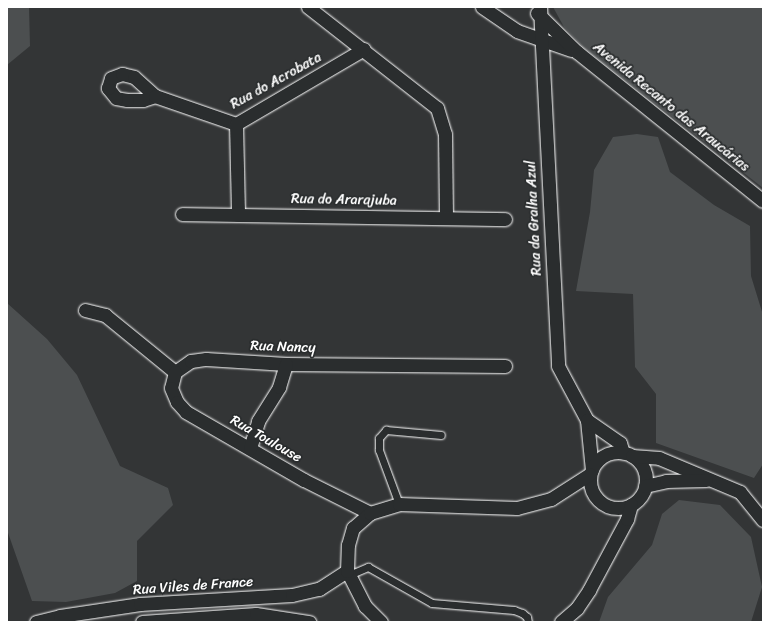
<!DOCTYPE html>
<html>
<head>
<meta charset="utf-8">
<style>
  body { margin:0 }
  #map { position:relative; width:770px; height:629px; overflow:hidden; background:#333536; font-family:Sriracha,sans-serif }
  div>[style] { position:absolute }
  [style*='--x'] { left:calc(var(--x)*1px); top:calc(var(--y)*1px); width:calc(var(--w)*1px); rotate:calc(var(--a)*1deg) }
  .green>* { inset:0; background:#4c4f50 }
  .roads { filter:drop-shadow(0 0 1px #fff) drop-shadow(0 0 1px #fff) }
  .lane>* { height:7px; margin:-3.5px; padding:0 3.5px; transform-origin:3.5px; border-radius:3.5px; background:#2a2d2e }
  .street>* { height:13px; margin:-6.5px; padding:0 6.5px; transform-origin:6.5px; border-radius:6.5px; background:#2a2d2e }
  .street>.ring { margin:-6.5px; padding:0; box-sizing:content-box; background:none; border:13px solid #2a2d2e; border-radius:50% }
  span { translate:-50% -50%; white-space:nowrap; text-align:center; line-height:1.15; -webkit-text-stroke:3.5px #2a2d2e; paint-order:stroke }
  .street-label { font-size:14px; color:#fff }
  .frame { position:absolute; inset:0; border:8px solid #fff; pointer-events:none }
</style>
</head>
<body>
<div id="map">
  <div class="green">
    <div style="clip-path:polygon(7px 7px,29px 7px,30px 46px,7px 65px)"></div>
    <div style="clip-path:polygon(553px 7px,763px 7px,763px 188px,584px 48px,564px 27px)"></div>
    <div style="clip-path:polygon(637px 134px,658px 137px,670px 172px,714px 205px,750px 226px,751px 276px,763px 315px,763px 464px,754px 478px,656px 443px,656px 394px,635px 367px,633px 294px,576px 291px,590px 212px,594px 170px,613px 137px)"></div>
    <div style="clip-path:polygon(7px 303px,47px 339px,77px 375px,120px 466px,168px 488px,173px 505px,137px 541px,137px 581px,115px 593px,66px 602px,32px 601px,7px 530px)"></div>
    <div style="clip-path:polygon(679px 500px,720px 505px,751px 537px,762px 587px,751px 622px,599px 622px,608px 597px,652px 545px,662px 514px)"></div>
  </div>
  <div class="roads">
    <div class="lane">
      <div style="--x:399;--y:504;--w:58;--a:-110.3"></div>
      <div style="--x:379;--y:450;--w:12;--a:-90"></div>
      <div style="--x:379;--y:438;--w:11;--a:-49"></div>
      <div style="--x:386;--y:430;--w:55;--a:5.2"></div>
      <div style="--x:349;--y:575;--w:21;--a:-23"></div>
      <div style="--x:368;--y:567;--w:73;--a:29.4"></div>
      <div style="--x:432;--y:603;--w:82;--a:4.9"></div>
      <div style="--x:514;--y:610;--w:9;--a:21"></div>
      <div style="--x:522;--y:613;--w:6;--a:39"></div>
      <div style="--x:527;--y:617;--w:5;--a:79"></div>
    </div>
    <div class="street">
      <div style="--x:308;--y:7;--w:164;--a:38.1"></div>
      <div style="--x:437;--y:108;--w:27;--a:73"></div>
      <div style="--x:445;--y:134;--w:84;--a:89.3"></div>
      <div style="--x:482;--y:7;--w:42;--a:34.4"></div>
      <div style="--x:517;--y:31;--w:57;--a:19.4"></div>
      <div style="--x:540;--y:7;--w:359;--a:87.1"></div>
      <div style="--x:558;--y:366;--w:61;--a:61.8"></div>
      <div style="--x:587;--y:420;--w:50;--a:84.3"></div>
      <div style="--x:537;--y:13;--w:56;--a:44.3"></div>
      <div style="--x:577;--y:52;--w:238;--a:38.7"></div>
      <div style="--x:155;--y:96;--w:13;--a:162"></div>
      <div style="--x:143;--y:100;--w:16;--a:180"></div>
      <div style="--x:127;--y:100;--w:11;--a:-170"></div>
      <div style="--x:116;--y:98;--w:13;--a:-129"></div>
      <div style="--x:108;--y:88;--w:10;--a:-73"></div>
      <div style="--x:111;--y:78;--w:12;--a:-20"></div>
      <div style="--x:122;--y:74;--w:12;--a:14"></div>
      <div style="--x:134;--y:77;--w:28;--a:42"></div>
      <div style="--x:155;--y:96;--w:86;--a:19.1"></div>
      <div style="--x:236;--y:124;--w:148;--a:-30.4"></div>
      <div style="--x:236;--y:124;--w:91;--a:88.7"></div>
      <div style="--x:182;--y:214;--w:323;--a:0.9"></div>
      <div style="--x:85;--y:310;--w:21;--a:14"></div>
      <div style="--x:105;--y:315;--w:90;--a:39.2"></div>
      <div style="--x:175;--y:372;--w:19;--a:-35"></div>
      <div style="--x:191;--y:361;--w:15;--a:-8"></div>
      <div style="--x:206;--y:359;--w:80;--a:3.6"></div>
      <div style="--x:286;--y:364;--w:219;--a:0.5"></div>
      <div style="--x:175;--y:372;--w:16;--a:104"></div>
      <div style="--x:171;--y:388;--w:15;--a:67"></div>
      <div style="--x:177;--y:402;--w:13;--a:48"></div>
      <div style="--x:186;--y:412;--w:136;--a:30"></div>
      <div style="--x:304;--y:480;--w:74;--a:26.6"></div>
      <div style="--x:587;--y:420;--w:40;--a:34.9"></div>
      <div style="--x:620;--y:443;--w:10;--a:73"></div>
      <div style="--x:250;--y:448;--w:28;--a:-73"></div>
      <div style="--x:258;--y:421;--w:40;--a:-58"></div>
      <div style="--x:279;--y:387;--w:24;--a:-73"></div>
      <div class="ring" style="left:590px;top:452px;width:43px;height:43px"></div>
      <div style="--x:632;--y:456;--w:27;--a:4"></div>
      <div style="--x:659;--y:458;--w:88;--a:22.8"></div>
      <div style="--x:740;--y:492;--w:36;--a:51"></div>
      <div style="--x:645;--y:486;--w:22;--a:-13"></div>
      <div style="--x:666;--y:481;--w:40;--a:-1.4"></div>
      <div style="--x:36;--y:622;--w:25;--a:-14"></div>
      <div style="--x:60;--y:616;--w:81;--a:-8.5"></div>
      <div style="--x:140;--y:604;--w:152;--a:-3.4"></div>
      <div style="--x:292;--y:595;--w:28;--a:-13"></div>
      <div style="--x:319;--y:589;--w:33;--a:-33"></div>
      <div style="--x:142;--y:622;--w:114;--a:-4"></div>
      <div style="--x:256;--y:614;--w:54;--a:8.6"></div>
      <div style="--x:381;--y:622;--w:23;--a:-135"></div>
      <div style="--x:365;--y:606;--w:39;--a:-117"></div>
      <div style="--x:347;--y:571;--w:26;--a:-88"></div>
      <div style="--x:348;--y:545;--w:18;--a:-74"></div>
      <div style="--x:353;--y:528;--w:23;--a:-41"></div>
      <div style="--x:370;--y:513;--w:30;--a:-17"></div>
      <div style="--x:399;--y:504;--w:118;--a:1.9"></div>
      <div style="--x:517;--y:508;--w:35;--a:-15"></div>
      <div style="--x:551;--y:499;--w:46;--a:-32.7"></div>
      <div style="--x:561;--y:622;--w:21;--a:-41"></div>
      <div style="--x:577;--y:608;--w:22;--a:-56"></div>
      <div style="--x:589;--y:590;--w:81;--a:-61.8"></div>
      <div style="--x:627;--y:519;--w:15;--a:-74"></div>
    </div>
  </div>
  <div class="street-label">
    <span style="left:276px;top:81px;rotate:-29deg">Rua do Acrobata</span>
    <span style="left:671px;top:107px;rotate:39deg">Avenida Recanto das Araucárias</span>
    <span style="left:344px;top:200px;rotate:1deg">Rua do Ararajuba</span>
    <span style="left:534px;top:218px;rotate:-93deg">Rua da Gralha Azul</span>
    <span style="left:283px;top:347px;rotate:2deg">Rua Nancy</span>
    <span style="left:266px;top:439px;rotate:30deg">Rua Toulouse</span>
    <span style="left:193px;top:586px;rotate:-4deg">Rua Viles de France</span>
  </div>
  <div class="frame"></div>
</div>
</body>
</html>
